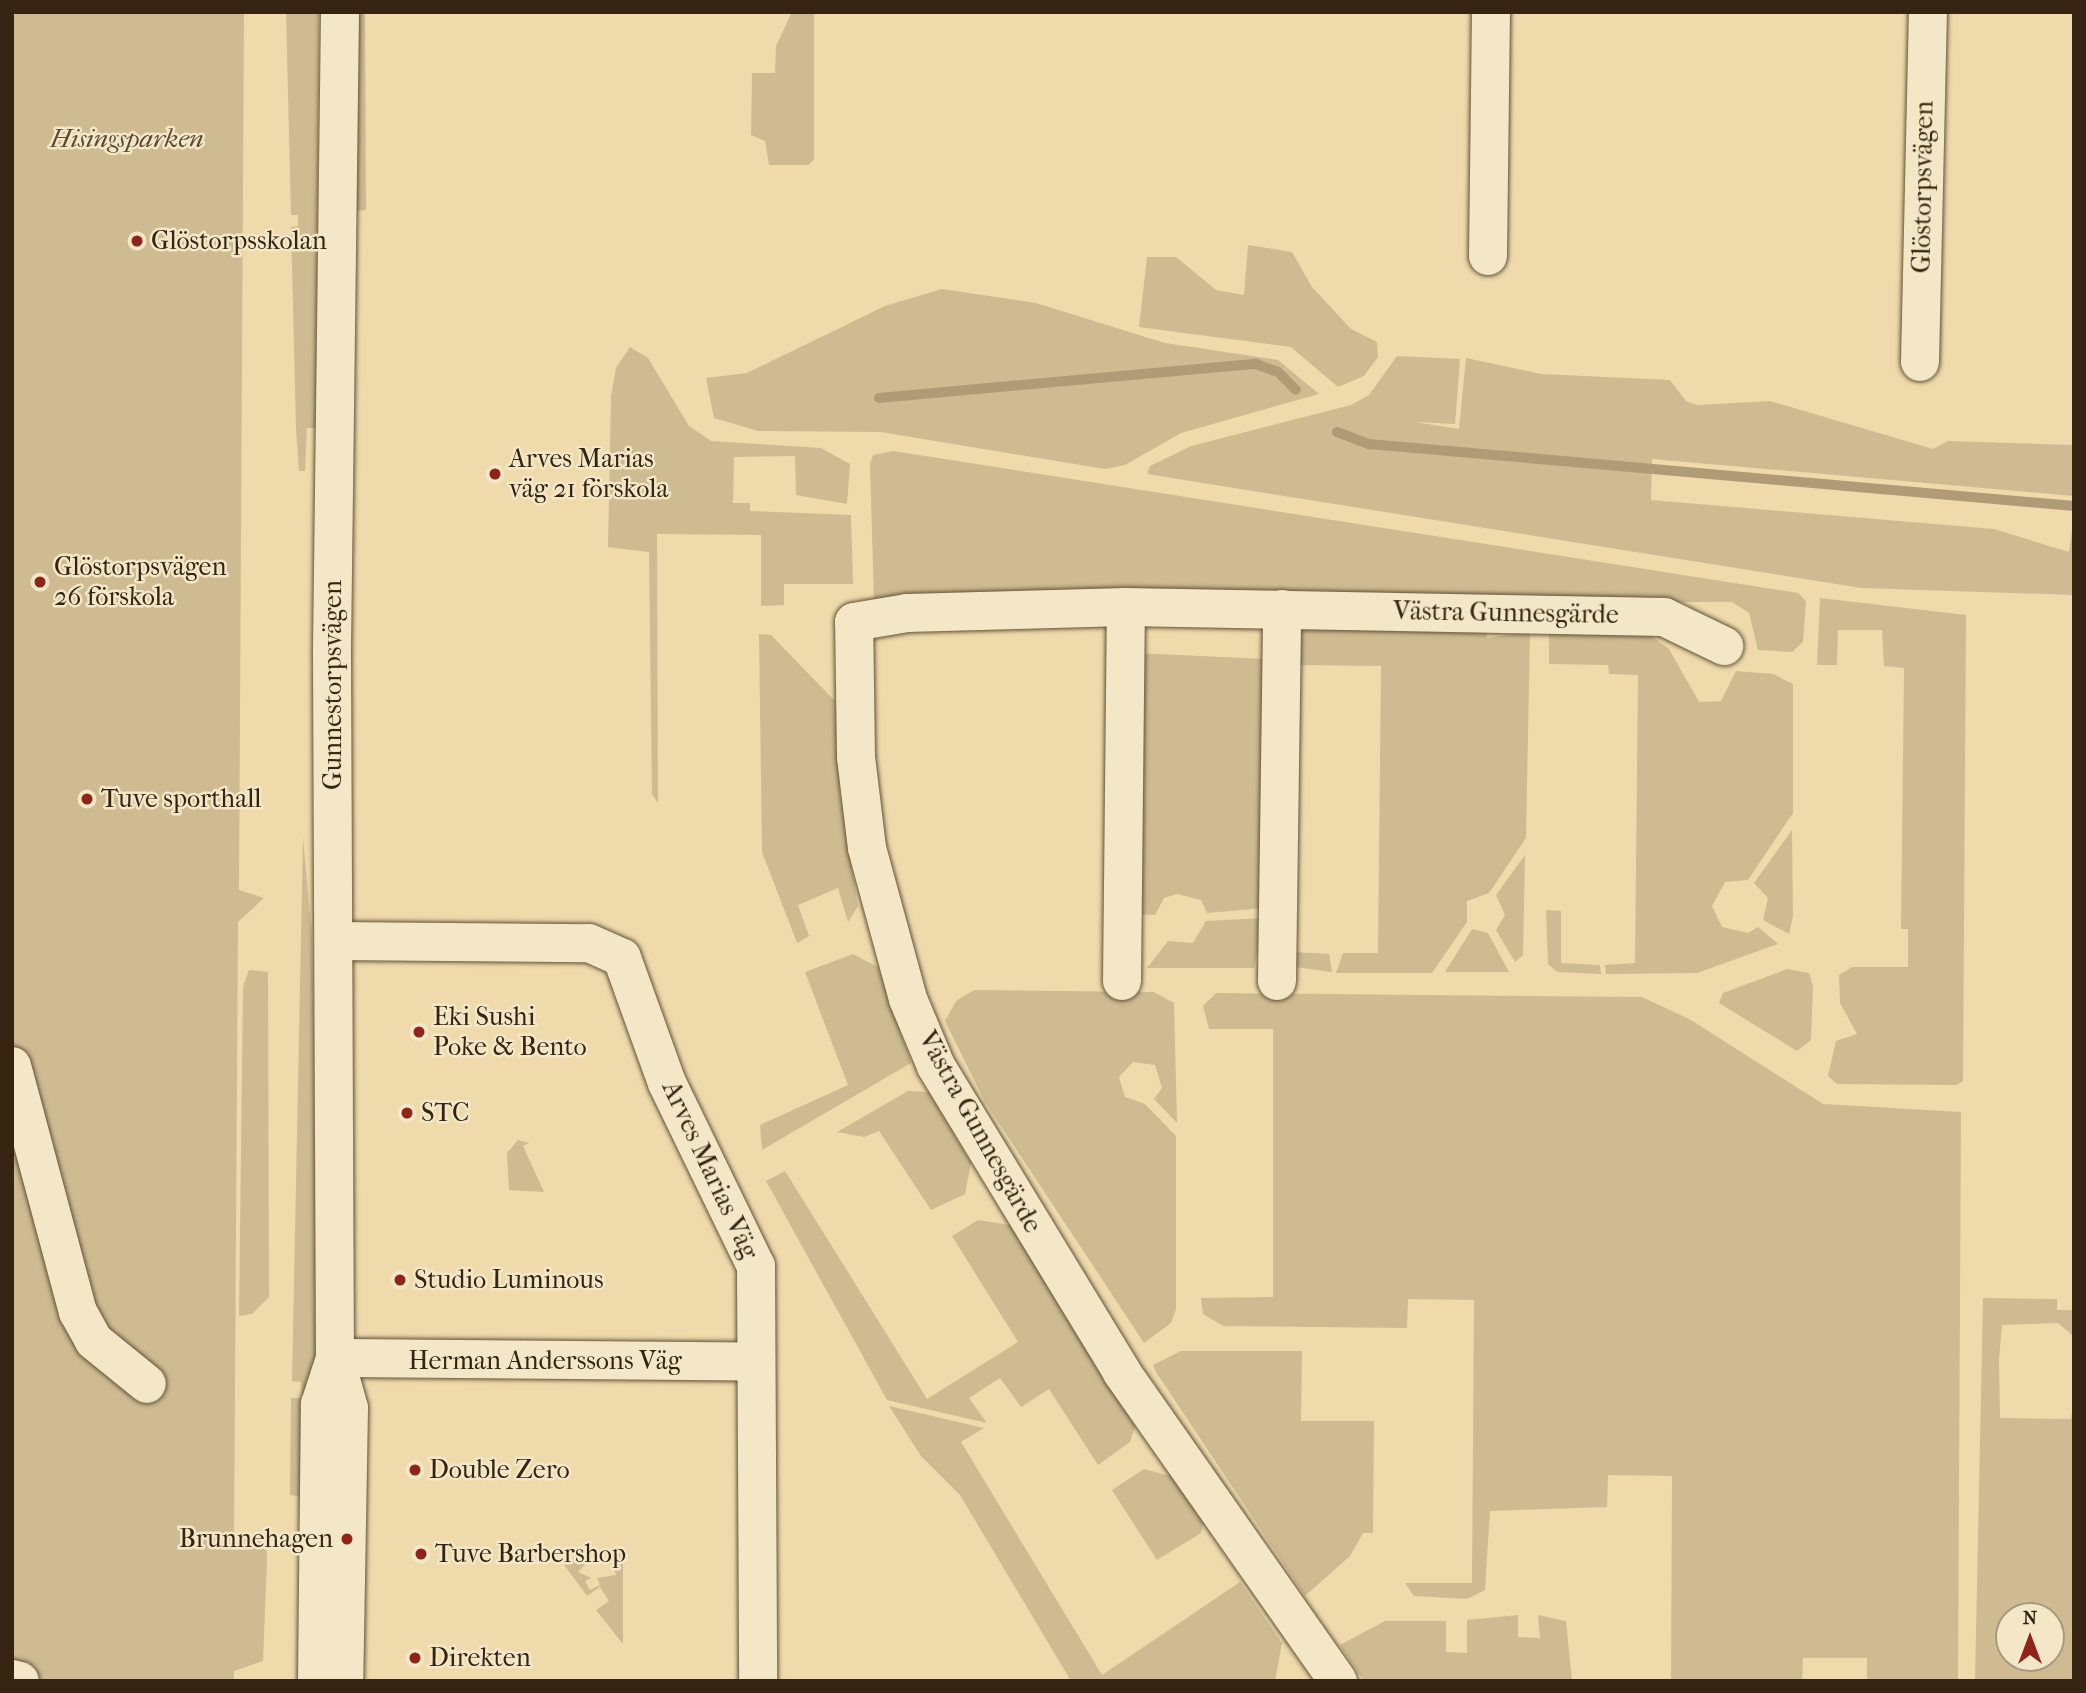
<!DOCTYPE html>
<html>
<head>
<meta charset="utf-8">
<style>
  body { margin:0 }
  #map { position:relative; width:2086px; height:1693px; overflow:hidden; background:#eedaab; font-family:"IM FELL French Canon",serif }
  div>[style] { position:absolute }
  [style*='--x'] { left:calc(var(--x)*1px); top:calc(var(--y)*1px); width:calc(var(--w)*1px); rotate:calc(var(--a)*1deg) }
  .green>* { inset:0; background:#cebb91 }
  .stream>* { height:10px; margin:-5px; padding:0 5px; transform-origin:5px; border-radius:5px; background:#af9c77 }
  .roads { filter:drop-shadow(0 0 2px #625238) drop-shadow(0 0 2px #625238) }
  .minor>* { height:38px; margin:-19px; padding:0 19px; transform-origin:19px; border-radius:19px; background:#f4e7c8 }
  .dots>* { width:19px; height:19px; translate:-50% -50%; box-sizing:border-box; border:4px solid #f4e7c8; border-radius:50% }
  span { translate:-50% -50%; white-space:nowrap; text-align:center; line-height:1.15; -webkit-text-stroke:5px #f4e7c8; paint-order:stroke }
  .park-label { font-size:26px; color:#5a4a31; font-style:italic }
  .street-label { font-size:26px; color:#342411 }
  .poi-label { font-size:26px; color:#342411 }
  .left { translate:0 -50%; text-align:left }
  .right { translate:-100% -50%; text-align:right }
  .frame { position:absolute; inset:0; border:14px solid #342411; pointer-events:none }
  .north { position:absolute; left:1995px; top:1602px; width:70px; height:70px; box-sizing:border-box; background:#f4e7c8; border:2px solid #a7997f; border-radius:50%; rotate:0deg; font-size:19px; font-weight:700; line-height:28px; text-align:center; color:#342411 }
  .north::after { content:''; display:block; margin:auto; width:24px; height:32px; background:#8f2418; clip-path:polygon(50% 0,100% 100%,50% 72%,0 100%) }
</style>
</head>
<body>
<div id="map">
  <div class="green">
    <div style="clip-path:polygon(12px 12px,244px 12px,239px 890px,264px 898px,238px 922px,234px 1541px,266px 1532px,267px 1561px,263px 1661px,234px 1671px,234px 1681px,12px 1681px)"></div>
    <div style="clip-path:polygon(286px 12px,319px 12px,316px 428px,307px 428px,305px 471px,299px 471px,296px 428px,291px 227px,298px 226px,298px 215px,291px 215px)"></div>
    <div style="clip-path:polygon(358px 12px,365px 12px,366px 210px,356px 211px)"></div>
    <div style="clip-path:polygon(792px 12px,814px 12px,814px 159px,809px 165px,769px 165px,765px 141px,751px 135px,752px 73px,775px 73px,776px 46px)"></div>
    <div style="clip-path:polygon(1248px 245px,1292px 252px,1312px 287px,1351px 329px,1377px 342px,1378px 357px,1364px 376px,1338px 387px,1291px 347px,1139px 327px,1147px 257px,1176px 257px,1216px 290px,1244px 295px)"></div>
    <div style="clip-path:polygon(942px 289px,1036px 303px,1165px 343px,1278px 360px,1319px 394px,1181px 433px,1125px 465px,1105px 469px,881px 432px,758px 431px,714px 418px,706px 378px,747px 373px,885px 306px)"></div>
    <div style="clip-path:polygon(630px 347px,648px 358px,689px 426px,711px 441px,821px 448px,850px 464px,847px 504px,796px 495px,795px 456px,734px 457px,733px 503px,750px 503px,750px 511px,851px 515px,853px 584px,784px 584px,784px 605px,761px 606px,761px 535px,657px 534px,658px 803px,652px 794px,649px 552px,608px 547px,611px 396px,616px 368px)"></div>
    <div style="clip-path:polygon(1397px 356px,1460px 359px,1455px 424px,1415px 422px,1459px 429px,1466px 358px,1541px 374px,1670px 380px,1686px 401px,1697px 405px,1770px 401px,1933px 449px,1948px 441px,2074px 445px,2074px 496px,1652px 459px,1651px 500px,1994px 529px,2069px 552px,2074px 515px,2074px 595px,1861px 588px,1147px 474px,1150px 466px,1191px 446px,1351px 405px,1369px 395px)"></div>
    <div style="clip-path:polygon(893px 451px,1798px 593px,1806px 601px,1803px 642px,1792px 652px,1758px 650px,1749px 613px,1732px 602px,874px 603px,870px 464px,873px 455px)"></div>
    <div style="clip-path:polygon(1820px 598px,1966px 615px,1963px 1081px,1957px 1085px,1837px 1084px,1828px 1076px,1836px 1041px,1857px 1034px,1840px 1003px,1839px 975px,1852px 967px,1908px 967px,1908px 929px,1901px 929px,1904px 668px,1884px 666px,1882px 630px,1838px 630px,1837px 665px,1817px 665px)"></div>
    <div style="clip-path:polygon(1289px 616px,1486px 629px,1487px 638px,1530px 632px,1526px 838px,1489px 893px,1467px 901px,1467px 922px,1432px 973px,1336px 973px,1343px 953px,1378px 953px,1381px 666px,1293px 665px)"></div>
    <div style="clip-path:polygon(1549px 618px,1642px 629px,1669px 649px,1699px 702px,1721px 701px,1736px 671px,1773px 674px,1793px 684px,1793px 813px,1748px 880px,1725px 882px,1712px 906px,1722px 927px,1748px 933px,1758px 927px,1778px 944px,1697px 973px,1606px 974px,1605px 965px,1635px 963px,1638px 675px,1609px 674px,1608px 665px,1549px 664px)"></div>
    <div style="clip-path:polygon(759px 634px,771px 635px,835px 701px,840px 796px,858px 906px,848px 922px,838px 888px,798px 905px,809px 936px,797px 943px,762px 852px)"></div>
    <div style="clip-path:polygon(1135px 653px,1265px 659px,1265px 908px,1207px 913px,1201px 900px,1177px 894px,1164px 898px,1155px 915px,1131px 914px)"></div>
    <div style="clip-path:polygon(1792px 830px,1793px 916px,1789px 934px,1763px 920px,1768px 898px,1754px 883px)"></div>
    <div style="clip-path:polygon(303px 837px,312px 937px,317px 1333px,309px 1498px,290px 1495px,291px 1398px,302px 1398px,301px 1382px,292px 1381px)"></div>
    <div style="clip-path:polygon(1525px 855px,1523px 955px,1515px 962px,1496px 930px,1505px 915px,1496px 895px)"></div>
    <div style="clip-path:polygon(1546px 910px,1561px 911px,1561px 963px,1600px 965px,1601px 974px,1557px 972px,1548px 964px)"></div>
    <div style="clip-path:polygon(1264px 918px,1254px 968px,1147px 968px,1168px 941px,1193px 943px,1206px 921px)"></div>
    <div style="clip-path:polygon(1472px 929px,1488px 933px,1509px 972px,1445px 972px)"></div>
    <div style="clip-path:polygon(1293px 952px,1329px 954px,1332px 972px,1295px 967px)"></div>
    <div style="clip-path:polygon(853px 954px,878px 967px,911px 1063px,762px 1150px,760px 1125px,848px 1085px,805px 972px)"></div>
    <div style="clip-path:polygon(1787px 969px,1809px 973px,1813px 986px,1811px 1040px,1797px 1051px,1719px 1003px,1723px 993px)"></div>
    <div style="clip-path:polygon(249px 970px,268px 972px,269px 1297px,252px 1314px,239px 1316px,243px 987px)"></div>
    <div style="clip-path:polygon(974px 990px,1154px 992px,1174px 1003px,1177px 1123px,1154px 1099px,1162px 1088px,1155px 1065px,1133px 1062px,1119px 1077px,1125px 1097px,1145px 1104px,1176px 1136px,1176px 1309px,1171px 1323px,1144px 1343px,985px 1102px,945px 1021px,956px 1001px)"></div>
    <div style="clip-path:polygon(1216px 993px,1642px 997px,1691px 1020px,1823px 1104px,1961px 1112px,1958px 1681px,1867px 1681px,1867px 1658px,1803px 1658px,1802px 1681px,1671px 1681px,1672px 1476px,1608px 1475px,1607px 1507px,1490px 1511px,1485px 1590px,1467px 1599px,1414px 1596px,1405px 1583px,1472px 1583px,1474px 1300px,1408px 1299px,1407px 1328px,1223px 1326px,1203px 1314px,1201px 1298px,1273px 1297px,1273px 1029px,1209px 1029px,1203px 1006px)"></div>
    <div style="clip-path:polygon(908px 1091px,929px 1092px,971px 1163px,965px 1194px,931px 1210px,879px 1131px,864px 1137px,837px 1132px)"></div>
    <div style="clip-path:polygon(518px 1140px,529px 1143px,523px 1146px,544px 1192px,509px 1190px,507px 1153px)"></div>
    <div style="clip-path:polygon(785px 1171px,927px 1399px,1018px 1342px,952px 1236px,978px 1220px,1010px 1225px,1136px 1424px,1130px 1442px,1098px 1465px,1049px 1389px,1021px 1407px,1000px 1378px,969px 1398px,987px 1423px,887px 1400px,766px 1181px)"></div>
    <div style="clip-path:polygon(evenodd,1983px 1298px,2057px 1299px,2057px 1310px,2074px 1310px,2074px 1355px,2072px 1335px,2058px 1323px,2002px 1325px,1999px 1360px,2000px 1418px,2071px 1419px,2074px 1398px,2074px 1681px,1975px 1681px,1983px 1298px,2009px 1616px,2051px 1616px,2051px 1658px,2009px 1658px,2009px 1616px)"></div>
    <div style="clip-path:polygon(1181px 1351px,1302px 1351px,1301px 1421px,1374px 1421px,1373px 1533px,1363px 1533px,1350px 1556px,1305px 1596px,1156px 1372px,1153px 1365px)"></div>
    <div style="clip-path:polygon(889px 1406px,984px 1428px,961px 1442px,1102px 1675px,1240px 1582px,1282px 1643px,1275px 1681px,1071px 1681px,960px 1495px,921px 1456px)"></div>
    <div style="clip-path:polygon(1144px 1469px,1174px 1477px,1204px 1523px,1201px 1533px,1157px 1560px,1112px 1490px)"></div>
    <div style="clip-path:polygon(623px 1547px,623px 1644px,596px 1610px,609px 1601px,600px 1587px,587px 1596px,562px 1562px,596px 1553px,578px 1572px,591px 1578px,585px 1581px,590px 1590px,600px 1585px,597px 1578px,616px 1575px,609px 1550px)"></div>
    <div style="clip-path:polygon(1518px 1615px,1518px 1637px,1540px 1638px,1538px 1615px,1566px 1621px,1572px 1681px,1364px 1681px,1340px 1645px,1385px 1621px,1446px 1621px,1446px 1652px,1467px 1653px,1467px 1620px)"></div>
  </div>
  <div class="stream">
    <div style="--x:879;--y:398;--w:379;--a:-5.2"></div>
    <div style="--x:1256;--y:364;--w:23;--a:20"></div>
    <div style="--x:1278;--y:372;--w:25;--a:45"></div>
    <div style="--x:1337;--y:432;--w:34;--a:21"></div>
    <div style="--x:1369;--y:444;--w:708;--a:5.03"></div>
  </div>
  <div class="roads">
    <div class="minor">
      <div style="--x:340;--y:12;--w:641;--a:90.72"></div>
      <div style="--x:332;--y:653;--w:705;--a:89.76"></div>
      <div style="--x:335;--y:1358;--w:52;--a:74.4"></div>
      <div style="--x:349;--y:1408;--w:273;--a:91"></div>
      <div style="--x:1488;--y:256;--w:244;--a:-89.3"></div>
      <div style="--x:1920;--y:362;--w:350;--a:-88.7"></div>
      <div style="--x:335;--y:941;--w:254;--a:0.5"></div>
      <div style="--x:589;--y:943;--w:36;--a:24"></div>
      <div style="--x:622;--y:958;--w:133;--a:70.2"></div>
      <div style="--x:667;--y:1083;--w:203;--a:64.1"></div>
      <div style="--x:756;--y:1266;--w:415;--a:89.7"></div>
      <div style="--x:1122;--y:981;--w:374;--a:-89.4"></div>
      <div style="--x:1277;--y:981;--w:372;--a:-89.2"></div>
      <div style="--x:12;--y:1066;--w:255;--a:75"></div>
      <div style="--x:78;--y:1312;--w:33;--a:61"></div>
      <div style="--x:94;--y:1341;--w:68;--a:39.1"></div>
      <div style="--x:335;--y:1358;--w:420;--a:0.5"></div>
      <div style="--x:12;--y:1679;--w:8;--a:14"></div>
      <div style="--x:317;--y:1681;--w:277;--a:-89.4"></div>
      <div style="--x:320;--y:1404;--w:48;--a:-71.9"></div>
      <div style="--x:1338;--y:1681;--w:377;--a:-125"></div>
      <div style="--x:1122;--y:1372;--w:358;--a:-121.3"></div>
      <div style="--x:936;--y:1066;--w:73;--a:-112.7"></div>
      <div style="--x:908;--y:999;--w:156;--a:-105.2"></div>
      <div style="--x:867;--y:848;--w:92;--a:-96.9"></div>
      <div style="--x:856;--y:757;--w:135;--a:-90.8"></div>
      <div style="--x:854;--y:622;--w:54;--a:-9.6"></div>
      <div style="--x:907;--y:613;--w:219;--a:-1.6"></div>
      <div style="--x:1126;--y:607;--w:538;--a:1.06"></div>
      <div style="--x:1664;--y:617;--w:67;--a:25.8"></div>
    </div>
  </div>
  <div class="dots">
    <div style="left:137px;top:241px;background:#8f2418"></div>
    <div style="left:495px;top:474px;background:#8f2418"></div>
    <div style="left:40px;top:582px;background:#8f2418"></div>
    <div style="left:87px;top:799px;background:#8f2418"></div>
    <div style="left:419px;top:1032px;background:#8f2418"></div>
    <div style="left:407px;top:1113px;background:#8f2418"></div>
    <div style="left:400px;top:1280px;background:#8f2418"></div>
    <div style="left:415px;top:1470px;background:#8f2418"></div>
    <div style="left:347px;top:1539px;background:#8f2418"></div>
    <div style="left:421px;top:1554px;background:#8f2418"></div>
    <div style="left:415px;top:1658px;background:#8f2418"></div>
  </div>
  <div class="park-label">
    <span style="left:127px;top:139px">Hisingsparken</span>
  </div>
  <div class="street-label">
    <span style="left:1923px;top:187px;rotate:-89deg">Glöstorpsvägen</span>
    <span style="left:1506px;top:613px;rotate:1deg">Västra Gunnesgärde</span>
    <span style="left:333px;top:685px;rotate:-90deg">Gunnestorpsvägen</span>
    <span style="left:980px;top:1132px;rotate:61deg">Västra Gunnesgärde</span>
    <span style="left:710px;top:1170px;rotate:65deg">Arves Marias Väg</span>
    <span style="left:545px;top:1361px">Herman Anderssons Väg</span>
  </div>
  <div class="poi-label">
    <span class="left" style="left:151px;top:241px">Glöstorpsskolan</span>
    <span class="left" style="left:509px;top:474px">Arves Marias<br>väg 21 förskola</span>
    <span class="left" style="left:54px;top:582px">Glöstorpsvägen<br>26 förskola</span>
    <span class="left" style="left:101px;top:799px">Tuve sporthall</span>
    <span class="left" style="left:433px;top:1032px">Eki Sushi<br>Poke &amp; Bento</span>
    <span class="left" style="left:421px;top:1113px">STC</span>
    <span class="left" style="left:414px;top:1280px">Studio Luminous</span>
    <span class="left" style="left:429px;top:1470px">Double Zero</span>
    <span class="right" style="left:333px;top:1539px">Brunnehagen</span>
    <span class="left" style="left:435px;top:1554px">Tuve Barbershop</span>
    <span class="left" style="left:429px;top:1658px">Direkten</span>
  </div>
  <div class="frame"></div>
  <div class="north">N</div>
</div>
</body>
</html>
